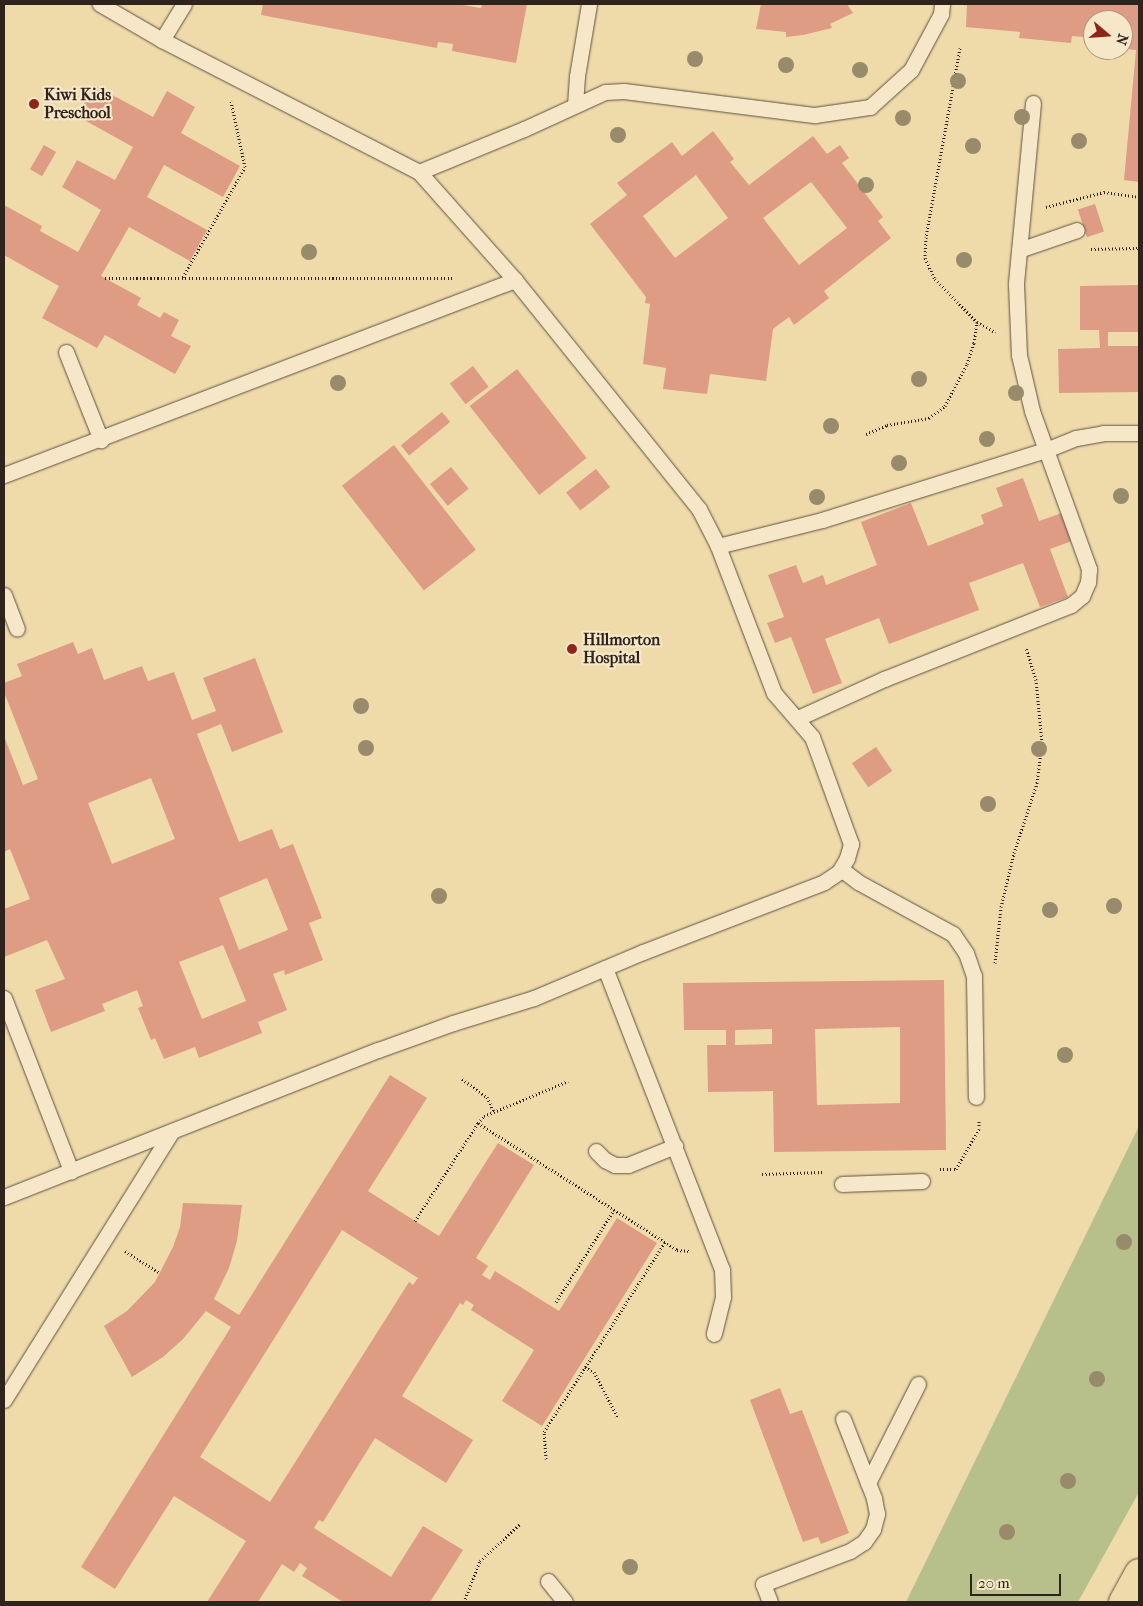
<!DOCTYPE html>
<html>
<head>
<meta charset="utf-8">
<style>
  body { margin:0 }
  #map { position:relative; width:1143px; height:1606px; overflow:hidden; background:#efdaaa; font-family:"IM FELL French Canon",serif }
  div>[style] { position:absolute }
  [style*='--x'] { left:calc(var(--x)*1px); top:calc(var(--y)*1px); width:calc(var(--w)*1px); rotate:calc(var(--a)*1deg) }
  .green>* { inset:0; background:#b7c08a }
  .building>* { inset:0; background:#de9c84; transform-origin:0 0 }
  .path>* { height:3px; margin-top:-1.5px; transform-origin:0; background:repeating-linear-gradient(90deg,#2f231d 0 1px,transparent 0 3.5px) }
  .roads { filter:drop-shadow(0 0 1px #5f5140) drop-shadow(0 0 1px #5f5140) }
  .lane>* { height:15px; margin:-7.5px; padding:0 7.5px; transform-origin:7.5px; border-radius:7.5px; background:#f5e7c8 }
  .highway>* { height:28px; margin:-14px; padding:0 14px; transform-origin:14px; border-radius:14px; background:#efdaaa }
  .trees>* { width:16px; height:16px; margin:-8px; border-radius:50%; background:#988b6b }
  .dots>* { width:14px; height:14px; translate:-50% -50%; box-sizing:border-box; border:2px solid #f5e7c8; border-radius:50% }
  span { translate:-50% -50%; white-space:nowrap; text-align:center; line-height:1.15; -webkit-text-stroke:4.5px #f5e7c8; paint-order:stroke }
  .poi-label { font-size:16px; color:#2f231d; font-weight:700 }
  .left { translate:0 -50%; text-align:left }
  .frame { position:absolute; inset:0; border:5px solid #2f231d; pointer-events:none }
  .north { position:absolute; left:1083px; top:10px; width:50px; height:50px; box-sizing:border-box; background:#f5e7c8; border:1px solid #a69984; border-radius:50%; rotate:108deg; font-size:14px; font-weight:700; line-height:20px; text-align:center; color:#2f231d }
  .north::after { content:''; display:block; margin:auto; width:18px; height:22px; background:#8f2418; clip-path:polygon(50% 0,100% 100%,50% 72%,0 100%) }
  .scale { position:absolute; left:970px; top:1574px; width:91px; height:22px; box-sizing:border-box; border:2px solid #2f231d; border-top:0; padding-left:6px; font-size:15px; line-height:18px; white-space:nowrap; color:#2f231d; -webkit-text-stroke:4px #f5e7c8; paint-order:stroke }
</style>
</head>
<body>
<div id="map">
  <div class="green">
    <div style="clip-path:polygon(1139px 1126px,1139px 1492px,1078px 1602px,906px 1602px)"></div>
  </div>
  <div class="building">
    <div style="clip-path:polygon(263px 4px,457px 4px,481px 8px,482px 4px,527px 4px,516px 63px,452px 51px,453px 44px,438px 42px,437px 48px,261px 15px)"></div>
    <div style="clip-path:polygon(761px 4px,847px 4px,853px 13px,830px 24px,832px 28px,803px 35px,786px 37px,786px 32px,756px 29px)"></div>
    <div style="clip-path:polygon(967px 4px,1139px 4px,1139px 182px,1124px 180px,1136px 50px,1127px 49px,1128px 41px,1123px 41px,1123px 20px,1093px 20px,1093px 38px,1072px 36px,1071px 43px,1019px 38px,1020px 32px,966px 27px)"></div>
    <div style="clip-path:polygon(94px 85px,153px 117px,167px 91px,195px 107px,181px 133px,240px 166px,223px 197px,164px 165px,147px 197px,207px 230px,190px 261px,129px 227px,101px 276px,141px 298px,137px 305px,160px 318px,164px 312px,179px 320px,171px 336px,191px 346px,175px 374px,105px 335px,97px 348px,42px 318px,59px 286px,4px 255px,4px 205px,42px 226px,40px 231px,78px 252px,101px 210px,62px 187px,77px 160px,115px 180px,133px 147px,77px 116px)"></div>
    <div style="clip-path:polygon(evenodd,713px 131px,734px 159px,730px 162px,749px 185px,813px 136px,827px 154px,840px 145px,849px 158px,842px 163px,883px 217px,878px 221px,891px 238px,824px 291px,829px 298px,794px 325px,789px 317px,773px 329px,766px 381px,710px 374px,707px 394px,663px 389px,666px 368px,643px 364px,650px 304px,645px 303px,646px 297px,590px 224px,627px 195px,617px 183px,672px 142px,682px 156px,713px 131px,696px 175px,728px 218px,675px 258px,643px 216px,696px 175px,713px 131px,811px 182px,847px 228px,799px 265px,763px 218px,811px 182px)"></div>
    <div style="left:44px;top:145px;width:14px;height:28px;rotate:30deg"></div>
    <div style="left:1095px;top:204px;width:29px;height:18px;rotate:72deg"></div>
    <div style="clip-path:polygon(1139px 285px,1139px 332px,1108px 332px,1108px 346px,1139px 346px,1139px 392px,1059px 393px,1058px 349px,1100px 348px,1099px 330px,1080px 330px,1080px 286px)"></div>
    <div style="left:473px;top:366px;width:26px;height:29px;rotate:53deg"></div>
    <div style="left:517px;top:369px;width:113px;height:60px;rotate:52deg"></div>
    <div style="left:442px;top:412px;width:13px;height:53px;rotate:51deg"></div>
    <div style="left:394px;top:445px;width:133px;height:66px;rotate:52deg"></div>
    <div style="left:451px;top:467px;width:28px;height:27px;rotate:51deg"></div>
    <div style="left:596px;top:469px;width:23px;height:38px;rotate:52deg"></div>
    <div style="clip-path:polygon(1023px 478px,1039px 521px,1062px 513px,1072px 541px,1050px 549px,1068px 597px,1040px 607px,1023px 563px,969px 583px,979px 610px,889px 644px,879px 618px,825px 639px,842px 683px,813px 694px,791px 637px,775px 643px,767px 623px,784px 617px,768px 575px,796px 565px,803px 583px,823px 575px,826px 585px,877px 565px,861px 522px,911px 503px,928px 546px,984px 524px,981px 515px,1003px 506px,996px 488px)"></div>
    <div style="clip-path:polygon(evenodd,73px 642px,78px 654px,92px 648px,104px 680px,142px 666px,148px 681px,174px 672px,192px 720px,216px 711px,203px 678px,255px 658px,283px 732px,232px 752px,221px 724px,197px 734px,239px 842px,272px 829px,280px 849px,293px 844px,322px 918px,309px 923px,323px 960px,285px 975px,284px 970px,273px 974px,287px 1010px,258px 1022px,262px 1033px,199px 1058px,195px 1047px,164px 1059px,155px 1038px,151px 1040px,138px 1008px,143px 1006px,137px 990px,102px 1004px,105px 1011px,51px 1032px,35px 990px,65px 979px,47px 940px,4px 957px,4px 909px,30px 899px,10px 849px,4px 852px,4px 736px,23px 785px,38px 779px,4px 692px,4px 683px,22px 676px,17px 664px,73px 642px,151px 778px,175px 839px,112px 864px,88px 803px,151px 778px,73px 642px,267px 878px,288px 930px,239px 950px,219px 898px,267px 878px,73px 642px,223px 945px,246px 1001px,202px 1019px,179px 962px,223px 945px)"></div>
    <div style="left:876px;top:747px;width:29px;height:29px;rotate:56deg"></div>
    <div style="clip-path:polygon(evenodd,944px 980px,946px 1150px,774px 1152px,773px 1091px,708px 1092px,707px 1045px,726px 1045px,726px 1030px,684px 1030px,683px 983px,944px 980px,900px 1027px,900px 1103px,817px 1105px,815px 1029px,900px 1027px,944px 980px,772px 1029px,772px 1044px,735px 1045px,735px 1030px,772px 1029px)"></div>
    <div style="clip-path:polygon(evenodd,390px 1075px,427px 1098px,368px 1191px,415px 1221px,439px 1236px,498px 1143px,534px 1165px,476px 1258px,488px 1266px,482px 1275px,490px 1280px,495px 1271px,559px 1311px,617px 1218px,657px 1243px,542px 1426px,502px 1401px,534px 1350px,471px 1310px,474px 1305px,466px 1300px,463px 1305px,460px 1303px,402px 1396px,473px 1440px,446px 1483px,375px 1438px,323px 1522px,319px 1520px,314px 1528px,391px 1577px,423px 1526px,463px 1550px,430px 1602px,343px 1602px,302px 1576px,307px 1568px,300px 1563px,294px 1572px,282px 1564px,258px 1602px,207px 1602px,246px 1541px,174px 1496px,115px 1589px,81px 1567px,231px 1327px,206px 1311px,183px 1339px,163px 1357px,132px 1377px,104px 1326px,127px 1311px,155px 1282px,173px 1247px,180px 1227px,183px 1203px,242px 1205px,237px 1241px,229px 1268px,214px 1299px,239px 1315px,390px 1075px,342px 1230px,418px 1278px,413px 1285px,409px 1282px,270px 1502px,200px 1457px,342px 1230px)"></div>
    <div style="clip-path:polygon(780px 1388px,790px 1414px,802px 1410px,849px 1533px,821px 1544px,818px 1537px,803px 1542px,750px 1400px)"></div>
  </div>
  <div class="path">
    <div style="--x:960;--y:48;--w:192;--a:100.2"></div>
    <div style="--x:926;--y:237;--w:21;--a:93"></div>
    <div style="--x:925;--y:258;--w:23;--a:65"></div>
    <div style="--x:935;--y:279;--w:60;--a:45.7"></div>
    <div style="--x:977;--y:322;--w:21;--a:29"></div>
    <div style="--x:1046;--y:207;--w:60;--a:-14.5"></div>
    <div style="--x:1104;--y:192;--w:35;--a:8"></div>
    <div style="--x:1091;--y:249;--w:48;--a:-1.2"></div>
    <div style="--x:183;--y:277;--w:126;--a:-60.6"></div>
    <div style="--x:245;--y:167;--w:67;--a:-102"></div>
    <div style="--x:105;--y:278;--w:347;--a:0"></div>
    <div style="--x:866;--y:434;--w:23;--a:-23"></div>
    <div style="--x:887;--y:425;--w:43;--a:-9.5"></div>
    <div style="--x:929;--y:418;--w:20;--a:-37"></div>
    <div style="--x:945;--y:406;--w:47;--a:-62.4"></div>
    <div style="--x:967;--y:364;--w:22;--a:-72"></div>
    <div style="--x:974;--y:343;--w:21;--a:-82"></div>
    <div style="--x:995;--y:963;--w:56;--a:-83.9"></div>
    <div style="--x:1001;--y:907;--w:56;--a:-76.5"></div>
    <div style="--x:1014;--y:853;--w:74;--a:-71.8"></div>
    <div style="--x:1037;--y:783;--w:40;--a:-82.9"></div>
    <div style="--x:1042;--y:743;--w:63;--a:-95.4"></div>
    <div style="--x:1036;--y:680;--w:34;--a:-107"></div>
    <div style="--x:462;--y:1079;--w:31;--a:36"></div>
    <div style="--x:487;--y:1097;--w:17;--a:65"></div>
    <div style="--x:478;--y:1123;--w:236;--a:32.5"></div>
    <div style="--x:677;--y:1250;--w:13;--a:4"></div>
    <div style="--x:940;--y:1169;--w:16;--a:0"></div>
    <div style="--x:956;--y:1169;--w:46;--a:-60.1"></div>
    <div style="--x:979;--y:1129;--w:10;--a:-90"></div>
    <div style="--x:762;--y:1174;--w:62;--a:-1.8"></div>
    <div style="--x:415;--y:1221;--w:117;--a:-57.3"></div>
    <div style="--x:478;--y:1123;--w:9;--a:-49"></div>
    <div style="--x:484;--y:1116;--w:91;--a:-22.6"></div>
    <div style="--x:125;--y:1251;--w:41;--a:32.2"></div>
    <div style="--x:556;--y:1302;--w:109;--a:-57.8"></div>
    <div style="--x:585;--y:1367;--w:10;--a:29"></div>
    <div style="--x:594;--y:1372;--w:52;--a:62.4"></div>
    <div style="--x:546;--y:1459;--w:27;--a:-94"></div>
    <div style="--x:544;--y:1432;--w:225;--a:-57.5"></div>
    <div style="--x:464;--y:1602;--w:44;--a:-68.7"></div>
    <div style="--x:480;--y:1561;--w:54;--a:-42.8"></div>
  </div>
  <div class="roads">
    <div class="lane">
      <div style="--x:162;--y:40;--w:42;--a:-58.6"></div>
      <div style="--x:1033;--y:103;--w:182;--a:95.4"></div>
      <div style="--x:1016;--y:284;--w:71;--a:87.6"></div>
      <div style="--x:1019;--y:355;--w:57;--a:76.9"></div>
      <div style="--x:1032;--y:411;--w:41;--a:70.3"></div>
      <div style="--x:1046;--y:450;--w:32;--a:-22"></div>
      <div style="--x:1076;--y:438;--w:27;--a:-10"></div>
      <div style="--x:1103;--y:433;--w:36;--a:0"></div>
      <div style="--x:575;--y:105;--w:29;--a:-86"></div>
      <div style="--x:577;--y:76;--w:73;--a:-80.5"></div>
      <div style="--x:419;--y:172;--w:113;--a:-22.3"></div>
      <div style="--x:524;--y:129;--w:89;--a:-24.6"></div>
      <div style="--x:605;--y:92;--w:19;--a:-3"></div>
      <div style="--x:624;--y:91;--w:193;--a:7.2"></div>
      <div style="--x:815;--y:115;--w:56;--a:-8.3"></div>
      <div style="--x:870;--y:107;--w:55;--a:-42.1"></div>
      <div style="--x:911;--y:70;--w:64;--a:-61.8"></div>
      <div style="--x:941;--y:14;--w:10;--a:-84"></div>
      <div style="--x:1019;--y:250;--w:61;--a:-19"></div>
      <div style="--x:66;--y:352;--w:95;--a:68.3"></div>
      <div style="--x:4;--y:475;--w:547;--a:-20.89"></div>
      <div style="--x:718;--y:546;--w:107;--a:-14"></div>
      <div style="--x:822;--y:520;--w:235;--a:-17.4"></div>
      <div style="--x:1046;--y:450;--w:127;--a:70.1"></div>
      <div style="--x:1089;--y:569;--w:13;--a:94"></div>
      <div style="--x:1088;--y:582;--w:15;--a:113"></div>
      <div style="--x:1082;--y:596;--w:14;--a:141"></div>
      <div style="--x:1071;--y:605;--w:201;--a:158.4"></div>
      <div style="--x:884;--y:679;--w:94;--a:155.6"></div>
      <div style="--x:4;--y:595;--w:36;--a:69"></div>
      <div style="--x:841;--y:869;--w:21;--a:37"></div>
      <div style="--x:858;--y:882;--w:108;--a:28.7"></div>
      <div style="--x:953;--y:934;--w:23;--a:56"></div>
      <div style="--x:966;--y:953;--w:24;--a:71"></div>
      <div style="--x:974;--y:976;--w:121;--a:89.1"></div>
      <div style="--x:605;--y:968;--w:323;--a:68.8"></div>
      <div style="--x:722;--y:1269;--w:28;--a:88"></div>
      <div style="--x:723;--y:1297;--w:38;--a:104"></div>
      <div style="--x:4;--y:998;--w:186;--a:68.8"></div>
      <div style="--x:596;--y:1151;--w:13;--a:45"></div>
      <div style="--x:605;--y:1160;--w:11;--a:27"></div>
      <div style="--x:615;--y:1165;--w:13;--a:0"></div>
      <div style="--x:628;--y:1165;--w:51;--a:-22"></div>
      <div style="--x:842;--y:1184;--w:80;--a:-2.1"></div>
      <div style="--x:4;--y:1197;--w:402;--a:-21.5"></div>
      <div style="--x:378;--y:1050;--w:80;--a:-19.8"></div>
      <div style="--x:453;--y:1023;--w:85;--a:-17.2"></div>
      <div style="--x:534;--y:998;--w:118;--a:-22.9"></div>
      <div style="--x:643;--y:952;--w:194;--a:-21.1"></div>
      <div style="--x:824;--y:882;--w:18;--a:-34"></div>
      <div style="--x:839;--y:872;--w:16;--a:-60"></div>
      <div style="--x:847;--y:858;--w:15;--a:-74"></div>
      <div style="--x:851;--y:844;--w:114;--a:-110"></div>
      <div style="--x:812;--y:737;--w:58;--a:-130.8"></div>
      <div style="--x:774;--y:693;--w:157;--a:-110.9"></div>
      <div style="--x:718;--y:546;--w:42;--a:-117.2"></div>
      <div style="--x:699;--y:509;--w:294;--a:-128.8"></div>
      <div style="--x:515;--y:280;--w:144;--a:-131.6"></div>
      <div style="--x:419;--y:172;--w:289;--a:-152.8"></div>
      <div style="--x:162;--y:40;--w:72;--a:-149.9"></div>
      <div style="--x:4;--y:1400;--w:317;--a:-58"></div>
      <div style="--x:868;--y:1483;--w:111;--a:-63.2"></div>
      <div style="--x:548;--y:1581;--w:27;--a:51"></div>
      <div style="--x:770;--y:1602;--w:19;--a:-111"></div>
      <div style="--x:763;--y:1584;--w:93;--a:-20.8"></div>
      <div style="--x:850;--y:1551;--w:17;--a:-33"></div>
      <div style="--x:864;--y:1542;--w:16;--a:-55"></div>
      <div style="--x:873;--y:1529;--w:16;--a:-75"></div>
      <div style="--x:877;--y:1514;--w:16;--a:-101"></div>
      <div style="--x:874;--y:1498;--w:85;--a:-111.4"></div>
    </div>
    <div class="highway">
      <div style="--x:1123;--y:1602;--w:33;--a:-61"></div>
    </div>
  </div>
  <div class="trees">
    <div style="left:695px;top:59px"></div>
    <div style="left:786px;top:65px"></div>
    <div style="left:860px;top:70px"></div>
    <div style="left:958px;top:81px"></div>
    <div style="left:1022px;top:117px"></div>
    <div style="left:903px;top:118px"></div>
    <div style="left:618px;top:135px"></div>
    <div style="left:1079px;top:141px"></div>
    <div style="left:973px;top:146px"></div>
    <div style="left:866px;top:185px"></div>
    <div style="left:309px;top:252px"></div>
    <div style="left:964px;top:260px"></div>
    <div style="left:919px;top:379px"></div>
    <div style="left:338px;top:383px"></div>
    <div style="left:1016px;top:393px"></div>
    <div style="left:831px;top:426px"></div>
    <div style="left:987px;top:439px"></div>
    <div style="left:899px;top:463px"></div>
    <div style="left:1121px;top:496px"></div>
    <div style="left:817px;top:497px"></div>
    <div style="left:361px;top:706px"></div>
    <div style="left:366px;top:748px"></div>
    <div style="left:1039px;top:749px"></div>
    <div style="left:988px;top:804px"></div>
    <div style="left:439px;top:896px"></div>
    <div style="left:1114px;top:906px"></div>
    <div style="left:1050px;top:910px"></div>
    <div style="left:1065px;top:1055px"></div>
    <div style="left:1124px;top:1242px"></div>
    <div style="left:1097px;top:1379px"></div>
    <div style="left:1068px;top:1481px"></div>
    <div style="left:1007px;top:1532px"></div>
    <div style="left:630px;top:1567px"></div>
  </div>
  <div class="dots">
    <div style="left:34px;top:104px;background:#8f2418"></div>
    <div style="left:572px;top:649px;background:#8f2418"></div>
  </div>
  <div class="poi-label">
    <span class="left" style="left:44px;top:104px">Kiwi Kids<br>Preschool</span>
    <span class="left" style="left:583px;top:649px">Hillmorton<br>Hospital</span>
  </div>
  <div class="frame"></div>
  <div class="north">N</div>
  <div class="scale">20 m</div>
</div>
</body>
</html>
